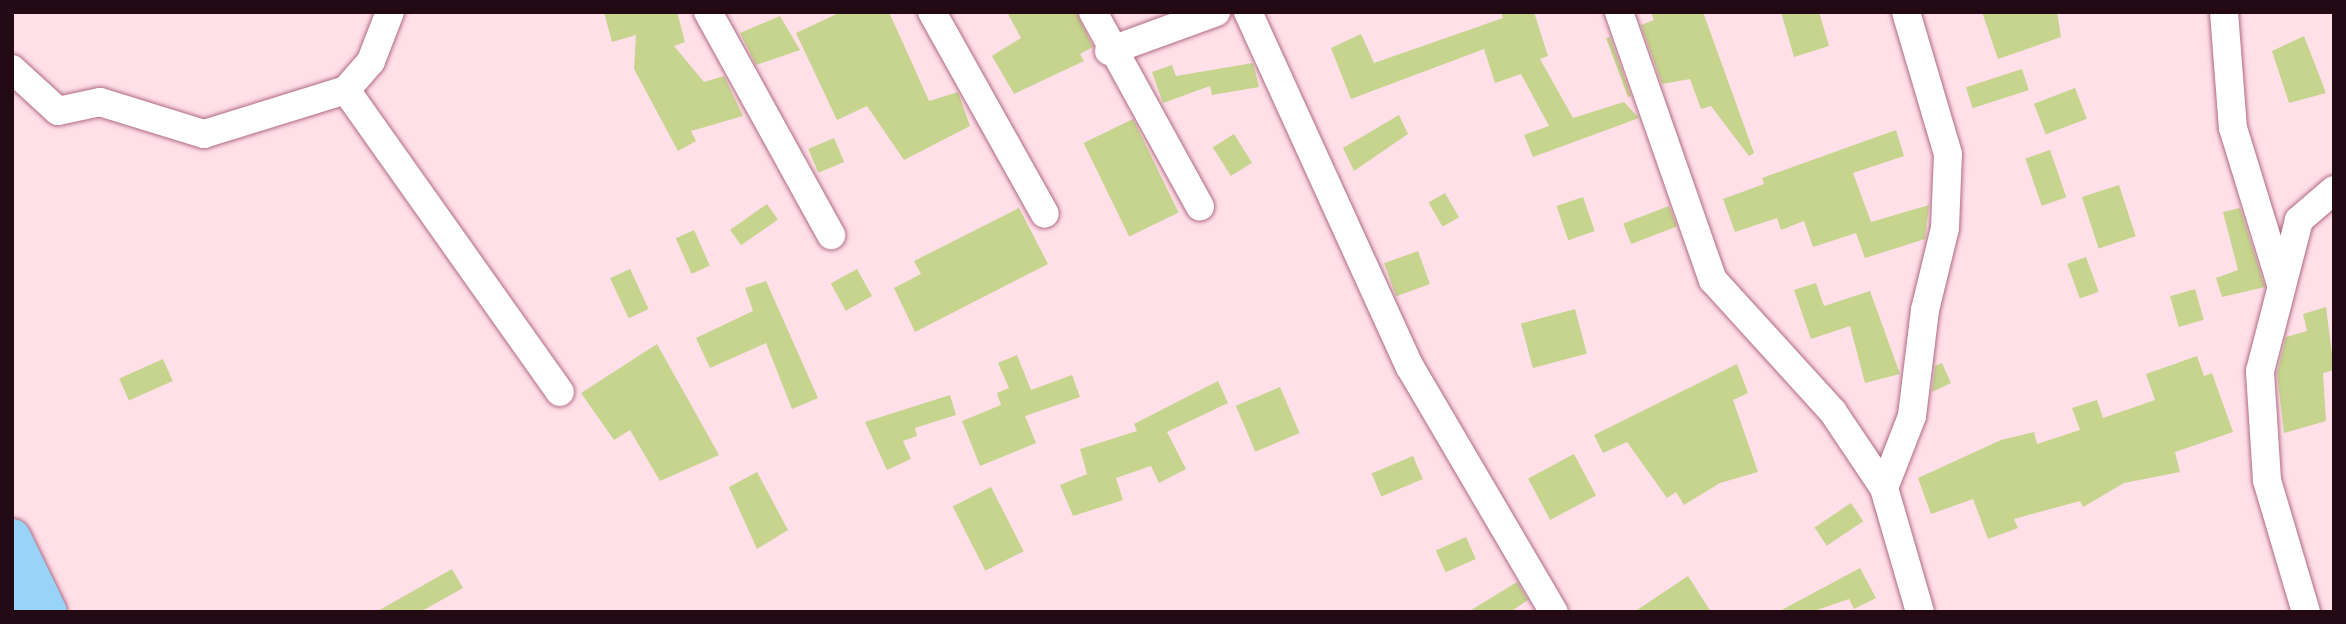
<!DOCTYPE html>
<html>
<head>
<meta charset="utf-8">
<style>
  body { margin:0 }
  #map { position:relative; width:2346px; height:624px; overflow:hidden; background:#ffdfe8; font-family:"Open Sans",sans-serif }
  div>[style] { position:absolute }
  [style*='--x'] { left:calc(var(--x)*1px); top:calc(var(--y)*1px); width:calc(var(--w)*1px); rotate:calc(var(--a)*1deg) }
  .building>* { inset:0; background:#c6d48d; transform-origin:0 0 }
  .roads { filter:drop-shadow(0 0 2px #b06a83) drop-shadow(0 0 2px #b06a83) }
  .street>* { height:28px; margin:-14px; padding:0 14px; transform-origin:14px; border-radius:14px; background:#fff }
  .primary>* { height:38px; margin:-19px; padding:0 19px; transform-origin:19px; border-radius:19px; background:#98d4f7 }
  span { translate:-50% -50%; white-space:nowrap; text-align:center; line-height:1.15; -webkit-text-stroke:6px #f6f6f6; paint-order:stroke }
  .frame { position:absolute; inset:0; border:14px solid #230913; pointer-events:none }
</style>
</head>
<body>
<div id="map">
  <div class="building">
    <div style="clip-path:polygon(604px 12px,677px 12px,685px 42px,674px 46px,704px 82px,724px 76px,743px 116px,691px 131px,696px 141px,678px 151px,634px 69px,636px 35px,612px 42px)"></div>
    <div style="clip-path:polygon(841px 12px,889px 12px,929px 101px,958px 92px,970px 126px,904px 160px,867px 106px,837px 120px,796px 33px)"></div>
    <div style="clip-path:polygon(1007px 12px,1076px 12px,1093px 47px,1080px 54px,1084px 61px,1014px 94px,992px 56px,1021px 38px)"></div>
    <div style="clip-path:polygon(1501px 12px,1534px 12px,1548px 56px,1540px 59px,1573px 118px,1624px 102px,1639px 118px,1533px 157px,1524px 135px,1549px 126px,1521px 74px,1495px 83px,1484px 49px,1351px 99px,1331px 48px,1361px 34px,1374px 63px,1503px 18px)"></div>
    <div style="clip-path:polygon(1651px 12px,1703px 12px,1754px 153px,1749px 156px,1711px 106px,1701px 109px,1690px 79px,1662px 84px,1641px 25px,1654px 20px)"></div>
    <div style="clip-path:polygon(1781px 12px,1819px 12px,1829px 46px,1794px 57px)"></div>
    <div style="clip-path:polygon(1982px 12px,2057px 12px,2061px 37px,1998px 59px)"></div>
    <div style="clip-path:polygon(780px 16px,800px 50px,756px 65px,740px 33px)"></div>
    <div style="clip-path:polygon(2304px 36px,2326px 93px,2289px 103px,2272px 51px)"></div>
    <div style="clip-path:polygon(1610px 37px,1631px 96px,1628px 97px,1606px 38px)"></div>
    <div style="clip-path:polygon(1253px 63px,1259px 87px,1212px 95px,1210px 86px,1163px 103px,1152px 72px,1172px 65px,1176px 76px)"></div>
    <div style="left:2022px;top:69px;width:22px;height:59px;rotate:72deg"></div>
    <div style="left:2075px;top:88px;width:33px;height:44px;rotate:69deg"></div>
    <div style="clip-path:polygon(1399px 115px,1408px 134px,1354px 171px,1343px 148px)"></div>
    <div style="left:1133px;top:119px;width:104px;height:55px;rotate:64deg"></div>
    <div style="clip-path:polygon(1896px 130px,1904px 156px,1853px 173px,1871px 222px,1929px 205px,1925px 239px,1865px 258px,1856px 233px,1813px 247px,1804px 221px,1781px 230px,1777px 218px,1735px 232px,1723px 199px,1764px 184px,1762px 178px)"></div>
    <div style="left:1234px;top:134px;width:34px;height:25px;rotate:58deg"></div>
    <div style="left:834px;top:138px;width:26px;height:28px;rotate:67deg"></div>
    <div style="left:2050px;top:150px;width:50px;height:26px;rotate:71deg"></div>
    <div style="left:2119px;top:185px;width:54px;height:39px;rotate:72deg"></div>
    <div style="left:1445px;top:193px;width:28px;height:19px;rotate:60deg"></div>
    <div style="left:1583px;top:197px;width:36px;height:28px;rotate:71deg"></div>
    <div style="left:767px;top:204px;width:19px;height:45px;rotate:55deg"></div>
    <div style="left:1669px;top:206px;width:22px;height:49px;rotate:69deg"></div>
    <div style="clip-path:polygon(1019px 208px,1048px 264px,915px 332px,894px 288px,921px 274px,914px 261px)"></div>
    <div style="clip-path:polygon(2240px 208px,2265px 287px,2222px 297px,2216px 278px,2238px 270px,2223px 212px)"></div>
    <div style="left:694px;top:230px;width:39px;height:20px;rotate:66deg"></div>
    <div style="left:1418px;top:251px;width:35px;height:36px;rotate:70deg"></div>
    <div style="left:2086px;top:257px;width:37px;height:20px;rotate:70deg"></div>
    <div style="left:630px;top:269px;width:44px;height:22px;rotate:65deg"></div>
    <div style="left:857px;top:269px;width:31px;height:30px;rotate:61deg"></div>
    <div style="clip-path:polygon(766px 281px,818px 398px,792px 409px,766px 343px,710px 368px,696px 338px,753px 311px,745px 288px)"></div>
    <div style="clip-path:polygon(1816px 283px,1824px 306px,1870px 291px,1900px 374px,1865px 383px,1850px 326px,1811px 339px,1794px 290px)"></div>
    <div style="left:2195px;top:289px;width:32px;height:26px;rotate:74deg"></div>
    <div style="clip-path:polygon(2326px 307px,2334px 370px,2323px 373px,2326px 421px,2284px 433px,2277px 373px,2286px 337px,2307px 331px,2303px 314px)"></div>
    <div style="left:1575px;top:309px;width:46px;height:56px;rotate:75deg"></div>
    <div style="clip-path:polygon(657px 344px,719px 455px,660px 481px,630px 430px,614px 440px,581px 393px)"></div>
    <div style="clip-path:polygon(1017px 355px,1031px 390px,1072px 375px,1080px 397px,1025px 416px,1036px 443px,980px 466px,962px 421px,1001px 405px,997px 393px,1009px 388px,998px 363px)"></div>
    <div style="clip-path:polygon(2197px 356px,2204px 376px,2212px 373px,2233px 432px,2175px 452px,2180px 472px,2124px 483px,2083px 507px,2080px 501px,2014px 519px,2018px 528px,1988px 539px,1973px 499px,1931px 514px,1918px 478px,2001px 440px,2034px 432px,2037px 444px,2080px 430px,2072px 408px,2097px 400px,2103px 418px,2155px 400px,2146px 374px)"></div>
    <div style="left:163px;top:359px;width:24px;height:48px;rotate:66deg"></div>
    <div style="clip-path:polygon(1942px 363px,1951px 383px,1932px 392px,1935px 366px)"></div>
    <div style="clip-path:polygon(1737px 364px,1748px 393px,1733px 400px,1758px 472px,1720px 483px,1684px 505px,1676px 492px,1667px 498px,1627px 442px,1603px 453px,1594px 435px)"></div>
    <div style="clip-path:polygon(1218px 381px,1228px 403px,1167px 432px,1186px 469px,1159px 483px,1151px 466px,1116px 478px,1123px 500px,1073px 516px,1060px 485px,1087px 474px,1080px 449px,1137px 431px,1134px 424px)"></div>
    <div style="left:1280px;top:387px;width:50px;height:48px;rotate:67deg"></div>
    <div style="clip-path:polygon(950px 395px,956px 415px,915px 428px,917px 436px,903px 441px,911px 459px,887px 470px,865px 422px)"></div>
    <div style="left:1574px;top:454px;width:47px;height:52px;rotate:62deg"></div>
    <div style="left:1413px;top:456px;width:25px;height:45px;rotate:67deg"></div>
    <div style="clip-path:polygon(757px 472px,788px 530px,757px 549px,729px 487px)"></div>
    <div style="left:991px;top:487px;width:72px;height:43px;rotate:63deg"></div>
    <div style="left:1851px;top:503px;width:22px;height:44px;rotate:56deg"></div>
    <div style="left:1466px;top:537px;width:24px;height:33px;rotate:66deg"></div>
    <div style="clip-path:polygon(1860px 568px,1876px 598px,1854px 609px,1849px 599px,1811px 612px,1778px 612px)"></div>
    <div style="clip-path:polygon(452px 569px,463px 588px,420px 612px,376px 612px)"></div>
    <div style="clip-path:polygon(1688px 576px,1711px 612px,1634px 612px)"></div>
    <div style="clip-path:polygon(1517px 582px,1528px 600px,1510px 612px,1468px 612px)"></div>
  </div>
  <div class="roads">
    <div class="street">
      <div style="--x:708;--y:12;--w:255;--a:61.1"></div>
      <div style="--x:932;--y:12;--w:231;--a:60.8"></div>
      <div style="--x:1093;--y:12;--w:222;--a:61.2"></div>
      <div style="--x:1248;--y:12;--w:390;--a:65.5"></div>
      <div style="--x:1410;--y:367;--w:284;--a:59.6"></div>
      <div style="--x:1619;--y:12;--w:284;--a:70.7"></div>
      <div style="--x:1713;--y:280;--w:178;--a:47.7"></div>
      <div style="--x:1833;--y:412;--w:92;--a:56.1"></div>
      <div style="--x:1884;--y:488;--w:129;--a:73.8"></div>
      <div style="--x:2224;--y:12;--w:116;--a:85.6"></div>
      <div style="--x:2233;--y:128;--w:163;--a:72.9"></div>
      <div style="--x:1109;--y:51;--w:114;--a:-20"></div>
      <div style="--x:12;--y:69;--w:62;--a:42.4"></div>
      <div style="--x:58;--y:111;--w:43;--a:-12.1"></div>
      <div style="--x:100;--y:102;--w:109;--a:17.1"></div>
      <div style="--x:204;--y:134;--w:149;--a:-17.2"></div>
      <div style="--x:346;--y:90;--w:38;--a:-49"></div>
      <div style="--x:371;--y:61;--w:53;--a:-68.8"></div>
      <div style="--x:346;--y:90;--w:370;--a:54.7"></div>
      <div style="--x:1884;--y:488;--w:77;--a:-68.7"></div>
      <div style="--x:1912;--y:416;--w:107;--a:-83"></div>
      <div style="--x:1925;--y:310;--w:84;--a:-76.3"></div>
      <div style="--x:1945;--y:228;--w:74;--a:-87.7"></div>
      <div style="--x:1948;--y:154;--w:148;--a:-106.5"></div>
      <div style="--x:2306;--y:612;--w:138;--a:-106.5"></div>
      <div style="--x:2267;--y:480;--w:109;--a:-93.7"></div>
      <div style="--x:2260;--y:371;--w:156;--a:-75.5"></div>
      <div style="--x:2299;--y:220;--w:46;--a:-40.6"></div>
    </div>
    <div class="primary">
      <div style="--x:12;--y:538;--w:82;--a:64.1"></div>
      <div style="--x:12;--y:604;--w:9;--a:63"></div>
    </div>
  </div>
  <div class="frame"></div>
</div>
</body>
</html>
